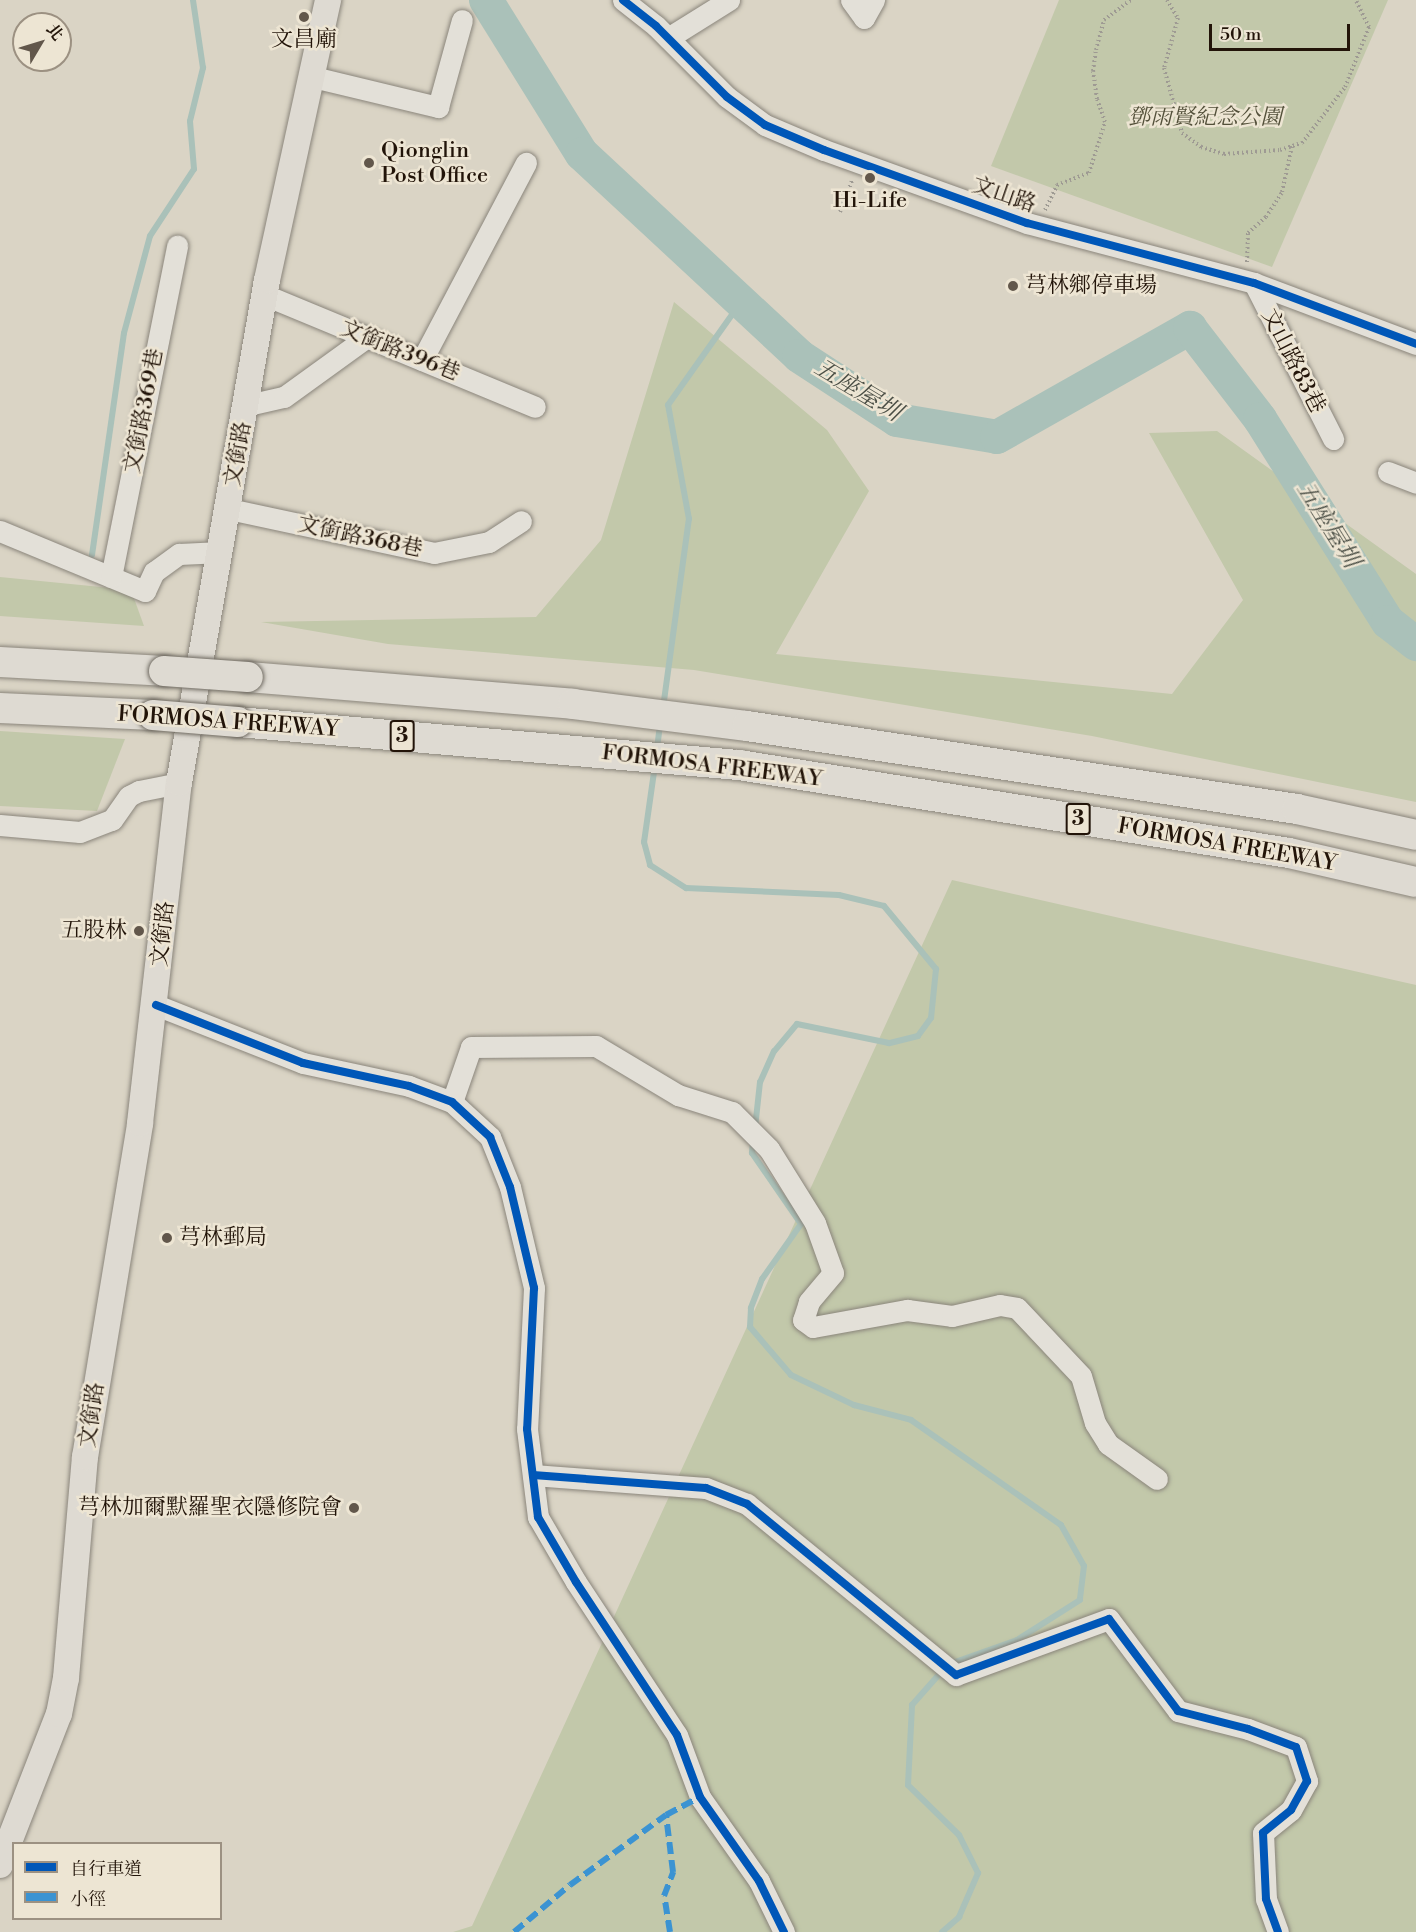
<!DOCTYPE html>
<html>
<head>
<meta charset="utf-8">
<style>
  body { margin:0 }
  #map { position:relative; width:1416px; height:1932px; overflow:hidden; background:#dad4c5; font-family:"Libre Bodoni","Noto Serif TC",serif }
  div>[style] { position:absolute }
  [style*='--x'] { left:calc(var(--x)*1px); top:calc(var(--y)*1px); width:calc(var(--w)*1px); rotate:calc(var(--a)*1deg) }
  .green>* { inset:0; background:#c2c8aa }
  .stream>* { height:6px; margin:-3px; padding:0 3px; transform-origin:3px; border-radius:3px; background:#aac1b9 }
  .river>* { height:34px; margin:-17px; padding:0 17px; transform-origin:17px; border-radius:17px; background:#aac1b9 }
  .path>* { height:4px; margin-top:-2px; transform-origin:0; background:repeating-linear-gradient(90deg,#9e9a93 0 1.5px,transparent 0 4.5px) }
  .roads { filter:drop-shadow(0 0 2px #8a857b) drop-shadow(0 0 2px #8a857b) }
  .minor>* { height:21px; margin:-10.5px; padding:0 10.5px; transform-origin:10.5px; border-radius:10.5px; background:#e3e0d8 }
  .major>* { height:26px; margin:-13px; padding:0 13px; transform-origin:13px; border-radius:13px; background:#dedad2 }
  .highway>* { height:30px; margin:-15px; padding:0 15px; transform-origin:15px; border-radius:15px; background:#dedad2 }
  .bridges { filter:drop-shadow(0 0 2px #706b62) drop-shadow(0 0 2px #706b62) }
  .highway-bridge>* { height:30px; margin:-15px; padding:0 15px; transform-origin:15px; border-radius:15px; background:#dedad2 }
  .quiet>* { height:6px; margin-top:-3px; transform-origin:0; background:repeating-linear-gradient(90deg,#3b93d2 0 12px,transparent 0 18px) }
  .cycleway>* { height:8px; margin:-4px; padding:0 4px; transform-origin:4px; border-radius:4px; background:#0057b8 }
  .dots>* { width:16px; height:16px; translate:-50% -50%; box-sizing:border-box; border:3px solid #ede5d3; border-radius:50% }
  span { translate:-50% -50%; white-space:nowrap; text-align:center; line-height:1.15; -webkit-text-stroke:5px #ede5d3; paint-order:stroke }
  .shield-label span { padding:2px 4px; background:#ede5d3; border:2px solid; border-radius:4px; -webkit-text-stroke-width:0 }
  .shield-label { font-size:21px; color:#221409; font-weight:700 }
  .poi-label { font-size:22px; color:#221409 }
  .left { translate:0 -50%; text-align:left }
  .right { translate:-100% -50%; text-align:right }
  .park-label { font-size:22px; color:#53503a; font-style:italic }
  .street-label { font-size:22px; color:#221409 }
  .water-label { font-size:24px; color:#4a4e45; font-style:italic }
  .legend { position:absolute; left:12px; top:1842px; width:210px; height:78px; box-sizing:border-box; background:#ede5d3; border:2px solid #9c9182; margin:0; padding:8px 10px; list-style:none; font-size:18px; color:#221409 }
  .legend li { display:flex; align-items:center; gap:12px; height:30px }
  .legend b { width:30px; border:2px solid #9c9182 }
  .north { position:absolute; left:12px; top:12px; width:60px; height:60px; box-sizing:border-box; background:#ede5d3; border:2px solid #9c9182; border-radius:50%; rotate:52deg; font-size:16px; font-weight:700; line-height:24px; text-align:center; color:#221409 }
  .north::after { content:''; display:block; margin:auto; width:21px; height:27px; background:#62574b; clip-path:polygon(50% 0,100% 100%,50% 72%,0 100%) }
  .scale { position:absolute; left:1209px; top:24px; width:141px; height:27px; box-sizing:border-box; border:3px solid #221409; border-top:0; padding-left:8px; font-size:18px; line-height:21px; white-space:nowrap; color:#221409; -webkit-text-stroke:4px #ede5d3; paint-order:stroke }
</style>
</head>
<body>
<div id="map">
  <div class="green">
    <div style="clip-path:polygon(1059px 0,1388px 0,1272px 267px,991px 166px)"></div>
    <div style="clip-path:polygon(674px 302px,827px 430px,869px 491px,776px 654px,1172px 694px,1243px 600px,1149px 433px,1217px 431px,1416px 574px,1416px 802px,1092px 736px,694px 670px,388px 644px,261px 622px,536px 617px,601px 540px)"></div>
    <div style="clip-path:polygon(0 577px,131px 590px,144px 626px,0 616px)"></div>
    <div style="clip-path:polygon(0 731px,125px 739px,97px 811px,0 806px)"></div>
    <div style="clip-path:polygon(952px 880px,1416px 985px,1416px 1932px,453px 1932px,472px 1926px)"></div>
  </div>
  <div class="stream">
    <div style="--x:92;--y:555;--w:224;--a:-81.8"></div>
    <div style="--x:124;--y:333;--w:100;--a:-75"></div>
    <div style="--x:150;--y:236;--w:80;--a:-56.7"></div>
    <div style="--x:194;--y:169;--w:48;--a:-94.8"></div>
    <div style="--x:190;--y:121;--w:55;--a:-76.2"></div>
    <div style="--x:203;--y:68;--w:69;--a:-98.4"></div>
    <div style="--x:663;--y:708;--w:191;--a:-82.2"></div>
    <div style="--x:689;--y:519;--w:116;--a:-100.4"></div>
    <div style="--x:668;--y:405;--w:126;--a:-54.7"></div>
    <div style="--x:657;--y:749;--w:25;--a:-83"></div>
    <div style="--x:655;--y:765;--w:78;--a:98.1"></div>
    <div style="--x:644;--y:842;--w:24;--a:75"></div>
    <div style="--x:650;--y:865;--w:43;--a:32.6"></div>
    <div style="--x:686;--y:888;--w:153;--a:2.6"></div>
    <div style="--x:839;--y:895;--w:46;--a:13.7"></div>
    <div style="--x:884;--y:906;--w:82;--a:50.5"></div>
    <div style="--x:936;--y:969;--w:49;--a:95.8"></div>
    <div style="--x:931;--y:1018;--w:22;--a:126"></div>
    <div style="--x:918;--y:1036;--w:30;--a:166"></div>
    <div style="--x:889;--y:1043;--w:94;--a:-168.3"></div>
    <div style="--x:797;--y:1024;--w:35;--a:130"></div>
    <div style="--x:774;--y:1051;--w:34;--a:114"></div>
    <div style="--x:760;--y:1082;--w:46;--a:96.2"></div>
    <div style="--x:753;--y:1141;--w:12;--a:95"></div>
    <div style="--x:752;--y:1153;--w:86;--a:55.4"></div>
    <div style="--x:801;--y:1224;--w:67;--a:125.3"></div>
    <div style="--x:762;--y:1279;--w:31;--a:111"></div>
    <div style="--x:751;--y:1308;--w:19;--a:93"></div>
    <div style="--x:750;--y:1327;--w:63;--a:49.5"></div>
    <div style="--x:791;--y:1375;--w:70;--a:25.5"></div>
    <div style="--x:854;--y:1405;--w:59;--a:14.7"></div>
    <div style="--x:911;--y:1420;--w:183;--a:35"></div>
    <div style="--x:1061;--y:1525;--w:47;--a:60.7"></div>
    <div style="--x:1084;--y:1566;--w:34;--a:97"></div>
    <div style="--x:1080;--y:1600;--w:75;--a:147.6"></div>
    <div style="--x:1017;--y:1640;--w:71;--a:160.3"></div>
    <div style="--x:942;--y:1932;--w:23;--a:-41"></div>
    <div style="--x:959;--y:1917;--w:48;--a:-66.6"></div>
    <div style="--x:978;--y:1873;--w:42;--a:-116.6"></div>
    <div style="--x:959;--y:1835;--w:71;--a:-135.6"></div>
    <div style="--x:908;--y:1785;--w:80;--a:-87.1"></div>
    <div style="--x:912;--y:1705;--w:47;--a:-48.5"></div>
  </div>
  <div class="river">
    <div style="--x:486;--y:0;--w:181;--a:58.1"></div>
    <div style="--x:582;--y:154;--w:296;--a:42.9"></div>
    <div style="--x:799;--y:356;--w:117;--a:33.1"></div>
    <div style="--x:897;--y:420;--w:101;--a:9.6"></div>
    <div style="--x:997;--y:437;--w:222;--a:-29.5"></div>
    <div style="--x:1190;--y:328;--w:115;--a:52.4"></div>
    <div style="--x:1260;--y:419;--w:240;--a:57.8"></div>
    <div style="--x:1388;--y:622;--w:36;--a:38"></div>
  </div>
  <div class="path">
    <div style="--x:1167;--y:0;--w:21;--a:59"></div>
    <div style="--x:1178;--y:18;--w:52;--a:105.6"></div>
    <div style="--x:1164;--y:68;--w:67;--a:74.5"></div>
    <div style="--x:1182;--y:133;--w:24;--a:36"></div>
    <div style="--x:1201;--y:147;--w:24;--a:17"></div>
    <div style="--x:1224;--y:154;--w:56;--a:-4.1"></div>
    <div style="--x:1280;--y:150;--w:23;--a:-18"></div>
    <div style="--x:1302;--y:143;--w:71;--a:-52.5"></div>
    <div style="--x:1345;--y:87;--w:65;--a:-68.2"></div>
    <div style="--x:1369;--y:27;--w:30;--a:-116"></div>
    <div style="--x:1045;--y:210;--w:28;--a:-64"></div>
    <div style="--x:1057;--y:185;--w:34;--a:-21"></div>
    <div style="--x:1089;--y:173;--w:53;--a:-72.6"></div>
    <div style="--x:1105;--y:122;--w:24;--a:-109"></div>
    <div style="--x:1097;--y:99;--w:28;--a:-98"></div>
    <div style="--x:1093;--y:71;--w:21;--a:-82"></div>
    <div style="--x:1096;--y:50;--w:31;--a:-75"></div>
    <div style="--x:1104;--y:20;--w:34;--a:-37"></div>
    <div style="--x:840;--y:212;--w:34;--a:-69"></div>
    <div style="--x:1247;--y:262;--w:29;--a:-88"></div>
    <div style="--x:1248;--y:233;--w:24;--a:-42"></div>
    <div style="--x:1266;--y:217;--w:30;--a:-57"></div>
    <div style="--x:1282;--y:192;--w:47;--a:-77.7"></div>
  </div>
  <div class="roads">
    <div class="minor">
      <div style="--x:623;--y:0;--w:42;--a:38.2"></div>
      <div style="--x:656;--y:26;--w:100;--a:45"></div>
      <div style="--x:727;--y:97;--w:47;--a:36.4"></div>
      <div style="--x:765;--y:125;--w:64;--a:23"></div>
      <div style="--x:824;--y:150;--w:216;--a:19.8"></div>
      <div style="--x:1027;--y:223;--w:235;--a:14.8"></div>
      <div style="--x:1254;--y:283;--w:173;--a:20.6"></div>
      <div style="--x:851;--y:0;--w:22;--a:54"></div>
      <div style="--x:864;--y:18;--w:21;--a:-61"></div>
      <div style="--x:668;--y:38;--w:72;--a:-31.9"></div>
      <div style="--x:313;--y:77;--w:129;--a:13.5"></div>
      <div style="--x:438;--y:107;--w:90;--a:-74.6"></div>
      <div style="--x:1254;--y:283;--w:175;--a:63.1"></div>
      <div style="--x:265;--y:295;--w:292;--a:22.5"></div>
      <div style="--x:422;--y:360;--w:223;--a:-62.2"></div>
      <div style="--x:248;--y:405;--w:37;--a:-13"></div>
      <div style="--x:284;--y:397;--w:102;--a:-35.9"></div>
      <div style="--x:1388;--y:472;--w:30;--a:21"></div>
      <div style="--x:229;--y:509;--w:210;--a:12.1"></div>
      <div style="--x:434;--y:553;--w:56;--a:-11.3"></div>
      <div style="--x:489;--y:542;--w:38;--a:-33"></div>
      <div style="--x:0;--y:531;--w:157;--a:22.5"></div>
      <div style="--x:145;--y:591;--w:21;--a:-65"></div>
      <div style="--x:154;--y:572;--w:31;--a:-36"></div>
      <div style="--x:179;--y:554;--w:42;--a:-2.7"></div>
      <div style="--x:111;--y:577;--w:338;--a:-78.7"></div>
      <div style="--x:0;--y:825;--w:80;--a:5"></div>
      <div style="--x:80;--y:832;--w:34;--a:-21"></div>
      <div style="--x:112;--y:820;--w:29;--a:-55"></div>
      <div style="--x:129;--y:796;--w:11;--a:-27"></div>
      <div style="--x:139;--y:791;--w:41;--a:-11.3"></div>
      <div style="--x:156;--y:1005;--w:158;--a:21.5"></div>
      <div style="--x:303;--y:1063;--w:108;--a:12.2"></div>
      <div style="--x:409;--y:1086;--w:46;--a:20.4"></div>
      <div style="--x:452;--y:1102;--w:52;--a:42.6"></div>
      <div style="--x:490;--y:1137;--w:54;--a:68.2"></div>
      <div style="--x:510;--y:1187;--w:104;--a:76.6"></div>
      <div style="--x:534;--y:1288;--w:141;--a:92.8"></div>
      <div style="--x:527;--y:1429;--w:89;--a:82.9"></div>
      <div style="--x:538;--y:1517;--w:75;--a:59.7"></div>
      <div style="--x:576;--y:1582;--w:183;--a:56.6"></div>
      <div style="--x:677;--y:1735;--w:66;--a:69.6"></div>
      <div style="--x:700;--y:1797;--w:103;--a:54.9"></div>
      <div style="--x:759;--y:1881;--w:57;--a:63.9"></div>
      <div style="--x:452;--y:1102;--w:58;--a:-70.9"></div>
      <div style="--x:471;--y:1047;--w:125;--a:-0.5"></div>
      <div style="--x:596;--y:1046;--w:96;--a:30.9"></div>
      <div style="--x:678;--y:1095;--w:57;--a:17.5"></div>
      <div style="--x:732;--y:1112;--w:52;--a:45"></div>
      <div style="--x:769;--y:1149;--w:87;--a:58.1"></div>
      <div style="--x:815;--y:1223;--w:53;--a:70.2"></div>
      <div style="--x:833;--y:1273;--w:38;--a:130"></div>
      <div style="--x:809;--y:1302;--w:19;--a:108"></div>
      <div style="--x:803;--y:1320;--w:12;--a:35"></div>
      <div style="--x:813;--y:1327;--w:96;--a:-10.3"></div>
      <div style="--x:907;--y:1310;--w:45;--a:7.6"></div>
      <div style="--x:952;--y:1316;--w:49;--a:-12.9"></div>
      <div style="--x:1000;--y:1305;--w:17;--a:10"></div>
      <div style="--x:1017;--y:1308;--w:93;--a:46.7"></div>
      <div style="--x:1081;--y:1376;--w:49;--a:73.4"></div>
      <div style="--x:1095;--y:1423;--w:25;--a:58"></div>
      <div style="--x:1108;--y:1444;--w:60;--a:35.5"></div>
      <div style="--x:533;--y:1475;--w:173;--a:4.3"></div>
      <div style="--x:706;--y:1488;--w:44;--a:21.3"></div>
      <div style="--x:747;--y:1504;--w:270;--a:39.3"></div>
      <div style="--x:956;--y:1675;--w:163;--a:-20.1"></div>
      <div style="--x:1109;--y:1619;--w:115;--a:53.1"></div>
      <div style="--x:1178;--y:1711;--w:72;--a:14.4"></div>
      <div style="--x:1248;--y:1729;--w:51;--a:20.6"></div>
      <div style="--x:1296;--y:1747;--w:36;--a:72"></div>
      <div style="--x:1307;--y:1781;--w:33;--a:119"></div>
      <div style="--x:1291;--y:1810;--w:36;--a:141"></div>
      <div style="--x:1263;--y:1833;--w:66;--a:87.4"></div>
      <div style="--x:1266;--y:1899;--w:35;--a:70"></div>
    </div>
    <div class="major">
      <div style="--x:0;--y:1865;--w:162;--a:-68.7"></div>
      <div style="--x:59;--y:1714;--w:37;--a:-79"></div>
      <div style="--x:66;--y:1678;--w:222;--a:-85.1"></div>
      <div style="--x:85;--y:1457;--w:338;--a:-80.6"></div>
      <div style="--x:140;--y:1123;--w:342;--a:-83.5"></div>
      <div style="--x:179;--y:783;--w:511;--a:-80.08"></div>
      <div style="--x:267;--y:280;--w:287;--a:-77.7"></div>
    </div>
    <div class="highway">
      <div style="--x:0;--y:662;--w:164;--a:3.1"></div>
      <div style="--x:248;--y:677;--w:326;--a:4.7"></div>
      <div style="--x:573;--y:704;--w:175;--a:7.2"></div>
      <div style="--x:747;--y:726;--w:556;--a:8.58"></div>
      <div style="--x:1297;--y:809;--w:122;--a:12.3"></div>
      <div style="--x:0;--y:708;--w:153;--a:2.6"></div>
      <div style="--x:238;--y:722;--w:503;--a:4.91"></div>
      <div style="--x:739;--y:765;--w:557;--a:9.09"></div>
      <div style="--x:1289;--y:853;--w:130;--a:12.9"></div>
    </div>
  </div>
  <div class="bridges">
    <div class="highway-bridge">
      <div style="--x:164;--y:671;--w:84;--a:4.1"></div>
      <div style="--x:153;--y:715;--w:85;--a:4.7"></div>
    </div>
  </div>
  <div class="quiet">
    <div style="--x:514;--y:1932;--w:73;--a:-40"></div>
    <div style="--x:570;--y:1885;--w:119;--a:-36.1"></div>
    <div style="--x:670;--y:1932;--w:36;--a:-99"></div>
    <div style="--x:664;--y:1896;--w:26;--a:-69"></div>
    <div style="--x:673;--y:1872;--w:57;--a:-97"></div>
    <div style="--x:666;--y:1815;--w:38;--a:-28"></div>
  </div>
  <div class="cycleway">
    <div style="--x:623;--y:0;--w:42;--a:38.2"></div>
    <div style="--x:656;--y:26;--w:100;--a:45"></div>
    <div style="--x:727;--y:97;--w:47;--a:36.4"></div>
    <div style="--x:765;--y:125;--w:64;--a:23"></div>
    <div style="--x:824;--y:150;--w:216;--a:19.8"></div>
    <div style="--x:1027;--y:223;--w:235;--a:14.8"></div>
    <div style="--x:1254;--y:283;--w:173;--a:20.6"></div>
    <div style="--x:156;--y:1005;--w:158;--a:21.5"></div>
    <div style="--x:303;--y:1063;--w:108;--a:12.2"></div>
    <div style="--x:409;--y:1086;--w:46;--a:20.4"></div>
    <div style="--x:452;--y:1102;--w:52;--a:42.6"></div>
    <div style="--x:490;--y:1137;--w:54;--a:68.2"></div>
    <div style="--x:510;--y:1187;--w:104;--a:76.6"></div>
    <div style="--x:534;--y:1288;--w:141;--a:92.8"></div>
    <div style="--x:527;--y:1429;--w:89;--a:82.9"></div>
    <div style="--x:538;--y:1517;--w:75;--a:59.7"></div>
    <div style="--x:576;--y:1582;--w:183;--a:56.6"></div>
    <div style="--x:677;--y:1735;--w:66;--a:69.6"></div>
    <div style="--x:700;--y:1797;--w:103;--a:54.9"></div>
    <div style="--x:759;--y:1881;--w:57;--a:63.9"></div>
    <div style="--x:533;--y:1475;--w:173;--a:4.3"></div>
    <div style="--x:706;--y:1488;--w:44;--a:21.3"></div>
    <div style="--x:747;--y:1504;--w:270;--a:39.3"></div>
    <div style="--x:956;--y:1675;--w:163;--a:-20.1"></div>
    <div style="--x:1109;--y:1619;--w:115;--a:53.1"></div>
    <div style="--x:1178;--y:1711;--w:72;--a:14.4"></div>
    <div style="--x:1248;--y:1729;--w:51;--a:20.6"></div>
    <div style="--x:1296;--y:1747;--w:36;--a:72"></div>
    <div style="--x:1307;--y:1781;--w:33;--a:119"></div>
    <div style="--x:1291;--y:1810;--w:36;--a:141"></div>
    <div style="--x:1263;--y:1833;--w:66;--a:87.4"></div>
    <div style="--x:1266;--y:1899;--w:35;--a:70"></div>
  </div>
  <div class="dots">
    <div style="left:304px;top:17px;background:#62574b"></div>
    <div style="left:369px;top:163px;background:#62574b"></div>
    <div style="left:870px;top:178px;background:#62574b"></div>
    <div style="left:1013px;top:286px;background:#62574b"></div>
    <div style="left:139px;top:931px;background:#62574b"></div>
    <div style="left:167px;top:1238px;background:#62574b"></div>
    <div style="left:354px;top:1508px;background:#62574b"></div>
  </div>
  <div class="shield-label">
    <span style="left:402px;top:736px">3</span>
    <span style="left:1078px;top:819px">3</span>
  </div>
  <div class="poi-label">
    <span style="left:304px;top:40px">文昌廟</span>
    <span class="left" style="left:381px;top:163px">Qionglin<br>Post Office</span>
    <span style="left:870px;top:201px">Hi-Life</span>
    <span class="left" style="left:1025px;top:286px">芎林鄉停車場</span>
    <span class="right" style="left:127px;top:931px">五股林</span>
    <span class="left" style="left:179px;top:1238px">芎林郵局</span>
    <span class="right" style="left:342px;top:1508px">芎林加爾默羅聖衣隱修院會</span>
  </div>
  <div class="park-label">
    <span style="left:1205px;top:118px">鄧雨賢紀念公園</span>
  </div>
  <div class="street-label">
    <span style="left:1004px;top:195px;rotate:19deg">文山路</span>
    <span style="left:400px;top:351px;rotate:22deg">文銜路396巷</span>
    <span style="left:1293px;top:361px;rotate:63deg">文山路83巷</span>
    <span style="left:144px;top:411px;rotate:-79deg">文銜路369巷</span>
    <span style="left:238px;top:454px;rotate:-80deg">文銜路</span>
    <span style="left:360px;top:537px;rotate:12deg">文銜路368巷</span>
    <span style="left:228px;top:722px;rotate:4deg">FORMOSA FREEWAY</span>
    <span style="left:712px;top:766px;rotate:7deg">FORMOSA FREEWAY</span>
    <span style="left:1227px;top:845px;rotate:10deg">FORMOSA FREEWAY</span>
    <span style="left:163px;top:934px;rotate:-84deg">文銜路</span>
    <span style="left:92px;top:1415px;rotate:-82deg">文銜路</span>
  </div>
  <div class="water-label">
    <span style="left:857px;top:391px;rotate:31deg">五座屋圳</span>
    <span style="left:1327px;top:525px;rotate:58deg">五座屋圳</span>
  </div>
  <ul class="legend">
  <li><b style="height:8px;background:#0057b8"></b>自行車道</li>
  <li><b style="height:8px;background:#3b93d2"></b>小徑</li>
  </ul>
  <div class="north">北</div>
  <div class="scale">50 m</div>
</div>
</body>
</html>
